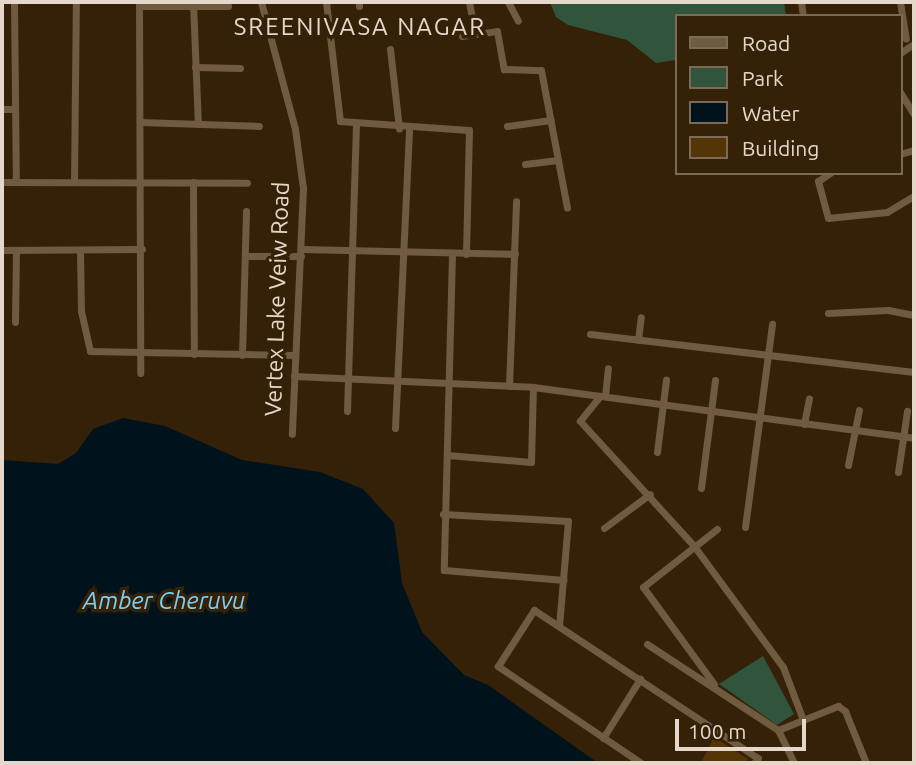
<!DOCTYPE html>
<html>
<head>
<meta charset="utf-8">
<style>
  body { margin:0 }
  #map { position:relative; width:916px; height:765px; overflow:hidden; background:#342107; font-family:Ubuntu,sans-serif }
  div>[style] { position:absolute }
  [style*='--x'] { left:calc(var(--x)*1px); top:calc(var(--y)*1px); width:calc(var(--w)*1px); rotate:calc(var(--a)*1deg) }
  .green>* { inset:0; background:#31543d }
  .water>* { inset:0; background:#00121c }
  .building>* { inset:0; background:#543505 }
  .minor>* { height:7px; margin:-3.5px; padding:0 3.5px; transform-origin:3.5px; border-radius:3.5px; background:#705a40 }
  span { translate:-50% -50%; white-space:nowrap; text-align:center; line-height:1.15; -webkit-text-stroke:7px #342107; paint-order:stroke }
  .street-label { font-size:23px; color:#e5d8ca }
  .neighbourhood-label { font-size:24px; color:#e5d8ca; letter-spacing:2px }
  .water-label { font-size:24px; color:#7dcef6; font-style:italic }
  .frame { position:absolute; inset:0; border:4px solid #e5d8ca; pointer-events:none }
  .legend { position:absolute; left:675px; top:14px; width:228px; height:161px; box-sizing:border-box; background:#342107; border:2px solid #7b6a55; margin:0; padding:9px 12px; list-style:none; font-size:21px; color:#e5d8ca }
  .legend li { display:flex; align-items:center; gap:14px; height:35px }
  .legend b { width:35px; border:2px solid #7b6a55 }
  .scale { position:absolute; left:675px; top:719px; width:131px; height:32px; box-sizing:border-box; border:4px solid #e5d8ca; border-top:0; padding-left:9px; font-size:21px; line-height:24px; white-space:nowrap; color:#e5d8ca; -webkit-text-stroke:5px #342107; paint-order:stroke }
</style>
</head>
<body>
<div id="map">
  <div class="green">
    <div style="clip-path:polygon(550px 2px,784px 2px,786px 16px,676px 16px,676px 60px,656px 63px,627px 40px,568px 25px,556px 17px)"></div>
    <div style="clip-path:polygon(763px 656px,794px 714px,777px 725px,719px 684px)"></div>
  </div>
  <div class="water">
    <div style="clip-path:polygon(123px 418px,165px 426px,242px 460px,320px 472px,363px 489px,394px 523px,402px 583px,422px 632px,464px 675px,488px 685px,598px 763px,2px 763px,2px 460px,58px 464px,76px 453px,93px 429px)"></div>
  </div>
  <div class="building">
    <div style="clip-path:polygon(714px 737px,748px 759px,745px 763px,701px 763px)"></div>
  </div>
  <div class="minor">
    <div style="--x:14;--y:2;--w:180;--a:89.4"></div>
    <div style="--x:139;--y:2;--w:371;--a:89.8"></div>
    <div style="--x:193;--y:2;--w:122;--a:87.7"></div>
    <div style="--x:261;--y:2;--w:131;--a:75"></div>
    <div style="--x:295;--y:129;--w:60;--a:82.3"></div>
    <div style="--x:303;--y:188;--w:246;--a:92.6"></div>
    <div style="--x:326;--y:2;--w:120;--a:83.3"></div>
    <div style="--x:340;--y:121;--w:129;--a:4"></div>
    <div style="--x:469;--y:130;--w:124;--a:91.4"></div>
    <div style="--x:359;--y:2;--w:4;--a:90"></div>
    <div style="--x:469;--y:2;--w:33;--a:79"></div>
    <div style="--x:508;--y:2;--w:21;--a:62"></div>
    <div style="--x:801;--y:2;--w:14;--a:82"></div>
    <div style="--x:900;--y:2;--w:37;--a:81"></div>
    <div style="--x:139;--y:6;--w:89;--a:0"></div>
    <div style="--x:462;--y:36;--w:35;--a:-8"></div>
    <div style="--x:497;--y:31;--w:39;--a:80"></div>
    <div style="--x:504;--y:69;--w:37;--a:2"></div>
    <div style="--x:541;--y:70;--w:140;--a:79.3"></div>
    <div style="--x:390;--y:49;--w:80;--a:83.5"></div>
    <div style="--x:900;--y:53;--w:17;--a:-33"></div>
    <div style="--x:195;--y:67;--w:45;--a:1.3"></div>
    <div style="--x:900;--y:92;--w:26;--a:58"></div>
    <div style="--x:2;--y:109;--w:13;--a:0"></div>
    <div style="--x:140;--y:122;--w:119;--a:1.9"></div>
    <div style="--x:507;--y:126;--w:44;--a:-7.8"></div>
    <div style="--x:900;--y:154;--w:15;--a:-16"></div>
    <div style="--x:525;--y:164;--w:33;--a:-7"></div>
    <div style="--x:830;--y:173;--w:14;--a:146"></div>
    <div style="--x:818;--y:181;--w:38;--a:75"></div>
    <div style="--x:828;--y:218;--w:59;--a:-5.8"></div>
    <div style="--x:887;--y:212;--w:31;--a:-31"></div>
    <div style="--x:2;--y:182;--w:245;--a:0.2"></div>
    <div style="--x:74;--y:182;--w:180;--a:-89.4"></div>
    <div style="--x:193;--y:182;--w:172;--a:89.7"></div>
    <div style="--x:301;--y:249;--w:214;--a:1.3"></div>
    <div style="--x:2;--y:250;--w:140;--a:-0.4"></div>
    <div style="--x:80;--y:250;--w:61;--a:89.1"></div>
    <div style="--x:81;--y:311;--w:41;--a:77.3"></div>
    <div style="--x:90;--y:351;--w:205;--a:1.1"></div>
    <div style="--x:452;--y:254;--w:316;--a:91.5"></div>
    <div style="--x:444;--y:570;--w:120;--a:4.8"></div>
    <div style="--x:245;--y:256;--w:56;--a:0"></div>
    <div style="--x:828;--y:313;--w:60;--a:-2.9"></div>
    <div style="--x:888;--y:310;--w:26;--a:11"></div>
    <div style="--x:15;--y:322;--w:72;--a:-89.2"></div>
    <div style="--x:590;--y:334;--w:326;--a:6.7"></div>
    <div style="--x:638;--y:340;--w:23;--a:-83"></div>
    <div style="--x:242;--y:355;--w:144;--a:-88.4"></div>
    <div style="--x:294;--y:376;--w:239;--a:2.6"></div>
    <div style="--x:533;--y:387;--w:384;--a:7.6"></div>
    <div style="--x:509;--y:386;--w:185;--a:-87.8"></div>
    <div style="--x:600;--y:396;--w:32;--a:129"></div>
    <div style="--x:580;--y:421;--w:169;--a:47.6"></div>
    <div style="--x:694;--y:546;--w:150;--a:53.7"></div>
    <div style="--x:783;--y:667;--w:57;--a:69.3"></div>
    <div style="--x:605;--y:396;--w:28;--a:-84"></div>
    <div style="--x:347;--y:411;--w:285;--a:-88.2"></div>
    <div style="--x:804;--y:424;--w:26;--a:-79"></div>
    <div style="--x:395;--y:428;--w:300;--a:-87.3"></div>
    <div style="--x:657;--y:452;--w:73;--a:-82.9"></div>
    <div style="--x:447;--y:455;--w:84;--a:4.8"></div>
    <div style="--x:531;--y:462;--w:75;--a:-88.5"></div>
    <div style="--x:848;--y:465;--w:56;--a:-78.7"></div>
    <div style="--x:898;--y:472;--w:62;--a:-81.6"></div>
    <div style="--x:701;--y:488;--w:109;--a:-82.6"></div>
    <div style="--x:443;--y:514;--w:125;--a:3.2"></div>
    <div style="--x:568;--y:521;--w:104;--a:94.9"></div>
    <div style="--x:745;--y:527;--w:205;--a:-82.4"></div>
    <div style="--x:604;--y:528;--w:57;--a:-36.5"></div>
    <div style="--x:647;--y:644;--w:157;--a:33.3"></div>
    <div style="--x:778;--y:730;--w:65;--a:-21.8"></div>
    <div style="--x:838;--y:706;--w:9;--a:36"></div>
    <div style="--x:845;--y:711;--w:56;--a:68"></div>
    <div style="--x:714;--y:684;--w:120;--a:-126.2"></div>
    <div style="--x:643;--y:587;--w:94;--a:-38.1"></div>
    <div style="--x:778;--y:730;--w:37;--a:64"></div>
    <div style="--x:603;--y:738;--w:70;--a:-57.9"></div>
    <div style="--x:641;--y:763;--w:173;--a:-145.9"></div>
    <div style="--x:498;--y:666;--w:67;--a:-57.3"></div>
    <div style="--x:534;--y:610;--w:268;--a:33.5"></div>
    <div style="--x:758;--y:758;--w:6;--a:129"></div>
  </div>
  <div class="street-label">
    <span style="left:277px;top:299px;rotate:-88deg">Vertex Lake Veiw Road</span>
  </div>
  <div class="neighbourhood-label">
    <span style="left:360px;top:27px">SREENIVASA NAGAR</span>
  </div>
  <div class="water-label">
    <span style="left:164px;top:601px">Amber Cheruvu</span>
  </div>
  <div class="frame"></div>
  <ul class="legend">
  <li><b style="height:9px;background:#705a40"></b>Road</li>
  <li><b style="height:19px;background:#31543d"></b>Park</li>
  <li><b style="height:19px;background:#00121c"></b>Water</li>
  <li><b style="height:19px;background:#543505"></b>Building</li>
  </ul>
  <div class="scale">100 m</div>
</div>
</body>
</html>
